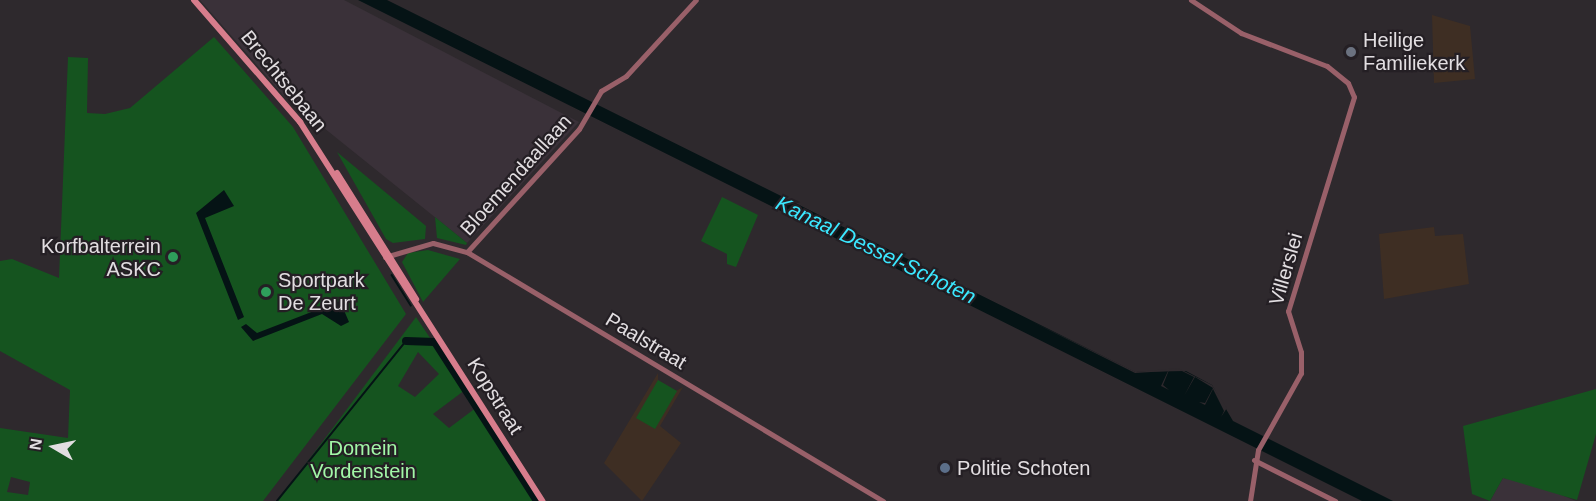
<!DOCTYPE html>
<html>
<head>
<meta charset="utf-8">
<style>
  body { margin:0 }
  #map { position:relative; width:1596px; height:501px; overflow:hidden; background:#2e292d; font-family:Arial,sans-serif }
  div>[style] { position:absolute }
  [style*='--x'] { left:calc(var(--x)*1px); top:calc(var(--y)*1px); width:calc(var(--w)*1px); rotate:calc(var(--a)*1deg) }
  .built>* { inset:0; background:#3a3139 }
  .education>* { inset:0; background:#3e2e23 }
  .green>* { inset:0; background:#15541f; transform-origin:0 0 }
  .water>* { inset:0; background:#051315 }
  .pier>* { inset:0; background:#2e292d }
  .stream>* { height:1.5px; margin:-0.75px; padding:0 0.75px; transform-origin:0.75px; border-radius:0.75px; background:#051315 }
  .river>* { height:8px; margin:-4px; padding:0 4px; transform-origin:4px; border-radius:4px; background:#051315 }
  .tertiary>* { height:5px; margin:-2.5px; padding:0 2.5px; transform-origin:2.5px; border-radius:2.5px; background:#996069 }
  .secondary>* { height:6px; margin:-3px; padding:0 3px; transform-origin:3px; border-radius:3px; background:#d77d8c }
  .dots>* { width:16px; height:16px; translate:-50% -50%; box-sizing:border-box; border:3px solid #241f24; border-radius:50% }
  span { translate:-50% -50%; white-space:nowrap; text-align:center; line-height:1.15; -webkit-text-stroke:4.5px #241f24; paint-order:stroke }
  .poi-label { font-size:20px; color:#e2dee1 }
  .left { translate:0 -50%; text-align:left }
  .right { translate:-100% -50%; text-align:right }
  .street-label { font-size:20px; color:#e2dee1 }
  .park-label { font-size:20px; color:#a2f7a7 }
  .water-label { font-size:21px; color:#3be8ff; font-style:italic }
  .north { position:absolute; left:24px; top:417px; width:60px; height:60px; -webkit-text-stroke:4px #241f24; paint-order:stroke; rotate:279deg; font-size:16px; font-weight:700; line-height:24px; text-align:center; color:#e2dee1 }
  .north::after { content:''; display:block; margin:auto; width:21px; height:27px; background:#e2dee1; clip-path:polygon(50% 0,100% 100%,50% 72%,0 100%) }
</style>
</head>
<body>
<div id="map">
  <div class="built">
    <div style="clip-path:polygon(200px 0,344px 0,579px 122px,467px 243px,283px 95px)"></div>
    <div style="clip-path:polygon(1503px 478px,1532px 483px,1576px 501px,1490px 501px)"></div>
  </div>
  <div class="education">
    <div style="clip-path:polygon(1432px 15px,1470px 26px,1475px 79px,1434px 83px)"></div>
    <div style="clip-path:polygon(1434px 227px,1435px 236px,1463px 234px,1469px 284px,1384px 299px,1379px 234px)"></div>
    <div style="clip-path:polygon(658px 373px,658px 380px,676px 391px,683px 387px,660px 426px,681px 443px,642px 501px,604px 463px)"></div>
  </div>
  <div class="green">
    <div style="clip-path:polygon(evenodd,214px 37px,293px 127px,406px 314px,263px 501px,0 501px,0 428px,68px 438px,70px 390px,0 351px,0 261px,12px 259px,59px 278px,68px 57px,88px 58px,87px 113px,105px 114px,130px 108px,214px 37px,11px 477px,30px 482px,28px 495px,7px 492px,11px 477px)"></div>
    <div style="clip-path:polygon(337px 152px,426px 226px,425px 239px,393px 243px,386px 239px)"></div>
    <div style="clip-path:polygon(722px 197px,758px 215px,736px 267px,727px 264px,727px 254px,701px 241px)"></div>
    <div style="clip-path:polygon(435px 217px,467px 243px,466px 245px,437px 238px)"></div>
    <div style="clip-path:polygon(428px 250px,460px 259px,423px 302px,402px 262px,408px 253px)"></div>
    <div style="clip-path:polygon(evenodd,416px 317px,465px 390px,433px 414px,449px 428px,477px 407px,536px 501px,278px 501px,416px 317px,418px 352px,439px 374px,415px 397px,398px 386px,418px 352px)"></div>
    <div style="left:658px;top:380px;width:22px;height:44px;rotate:30deg"></div>
    <div style="clip-path:polygon(1596px 389px,1596px 434px,1577px 500px,1503px 478px,1490px 501px,1472px 494px,1463px 426px)"></div>
  </div>
  <div class="water">
    <div style="clip-path:polygon(358px 0,387px 0,1135px 372px,1186px 371px,1212px 385px,1233px 421px,1393px 501px,1362px 501px)"></div>
    <div style="clip-path:polygon(224px 190px,234px 206px,205px 218px,244px 317px,238px 320px,196px 213px)"></div>
    <div style="clip-path:polygon(340px 301px,349px 322px,341px 326px,322px 314px,253px 341px,241px 327px,246px 324px,257px 333px)"></div>
  </div>
  <div class="pier">
    <div style="clip-path:polygon(1029px 320px,1136px 372px,1178px 368px,1212px 385px,1227px 408px,1221px 417px,1224px 411px,1213px 389px,1205px 405px,1199px 402px,1205px 403px,1213px 388px,1195px 377px,1184px 396px,1194px 377px,1178px 369px,1169px 370px,1163px 385px,1169px 390px,1161px 386px,1168px 371px,1135px 373px)"></div>
  </div>
  <div class="stream">
    <div style="--x:392;--y:275;--w:36;--a:58"></div>
    <div style="--x:277;--y:501;--w:206;--a:-51.1"></div>
  </div>
  <div class="river">
    <div style="--x:406;--y:341;--w:29;--a:2"></div>
    <div style="--x:435;--y:342;--w:189;--a:57.3"></div>
  </div>
  <div class="tertiary">
    <div style="--x:1191;--y:0;--w:60;--a:33.4"></div>
    <div style="--x:1241;--y:33;--w:92;--a:21"></div>
    <div style="--x:1327;--y:66;--w:27;--a:39"></div>
    <div style="--x:1348;--y:83;--w:15;--a:67"></div>
    <div style="--x:1354;--y:97;--w:224;--a:107.1"></div>
    <div style="--x:1288;--y:311;--w:43;--a:72.4"></div>
    <div style="--x:1301;--y:352;--w:21;--a:90"></div>
    <div style="--x:1301;--y:373;--w:88;--a:119.2"></div>
    <div style="--x:1258;--y:450;--w:52;--a:98.9"></div>
    <div style="--x:467;--y:252;--w:166;--a:-47.7"></div>
    <div style="--x:579;--y:129;--w:44;--a:-59.9"></div>
    <div style="--x:601;--y:91;--w:29;--a:-31"></div>
    <div style="--x:626;--y:76;--w:103;--a:-47.4"></div>
    <div style="--x:385;--y:257;--w:50;--a:-16.3"></div>
    <div style="--x:433;--y:243;--w:35;--a:15"></div>
    <div style="--x:467;--y:252;--w:485;--a:30.9"></div>
    <div style="--x:1254;--y:460;--w:91;--a:26.8"></div>
  </div>
  <div class="secondary">
    <div style="--x:194;--y:0;--w:162;--a:49"></div>
    <div style="--x:300;--y:122;--w:450;--a:57.4"></div>
    <div style="--x:337;--y:173;--w:149;--a:57.9"></div>
  </div>
  <div class="dots">
    <div style="left:1351px;top:52px;background:#6b7280"></div>
    <div style="left:173px;top:257px;background:#2e9e5b"></div>
    <div style="left:266px;top:292px;background:#2e9e5b"></div>
    <div style="left:945px;top:468px;background:#5c6f8a"></div>
  </div>
  <div class="poi-label">
    <span class="left" style="left:1363px;top:52px">Heilige<br>Familiekerk</span>
    <span class="right" style="left:161px;top:258px">Korfbalterrein<br>ASKC</span>
    <span class="left" style="left:278px;top:292px">Sportpark<br>De Zeurt</span>
    <span class="left" style="left:957px;top:468px">Politie Schoten</span>
  </div>
  <div class="street-label">
    <span style="left:284px;top:81px;rotate:51deg">Brechtsebaan</span>
    <span style="left:516px;top:175px;rotate:-48deg">Bloemendaallaan</span>
    <span style="left:1286px;top:269px;rotate:-74deg">Villerslei</span>
    <span style="left:646px;top:341px;rotate:31deg">Paalstraat</span>
    <span style="left:495px;top:396px;rotate:58deg">Kopstraat</span>
  </div>
  <div class="park-label">
    <span style="left:363px;top:460px">Domein<br>Vordenstein</span>
  </div>
  <div class="water-label">
    <span style="left:876px;top:250px;rotate:26deg">Kanaal Dessel-Schoten</span>
  </div>
  <div class="north">N</div>
</div>
</body>
</html>
